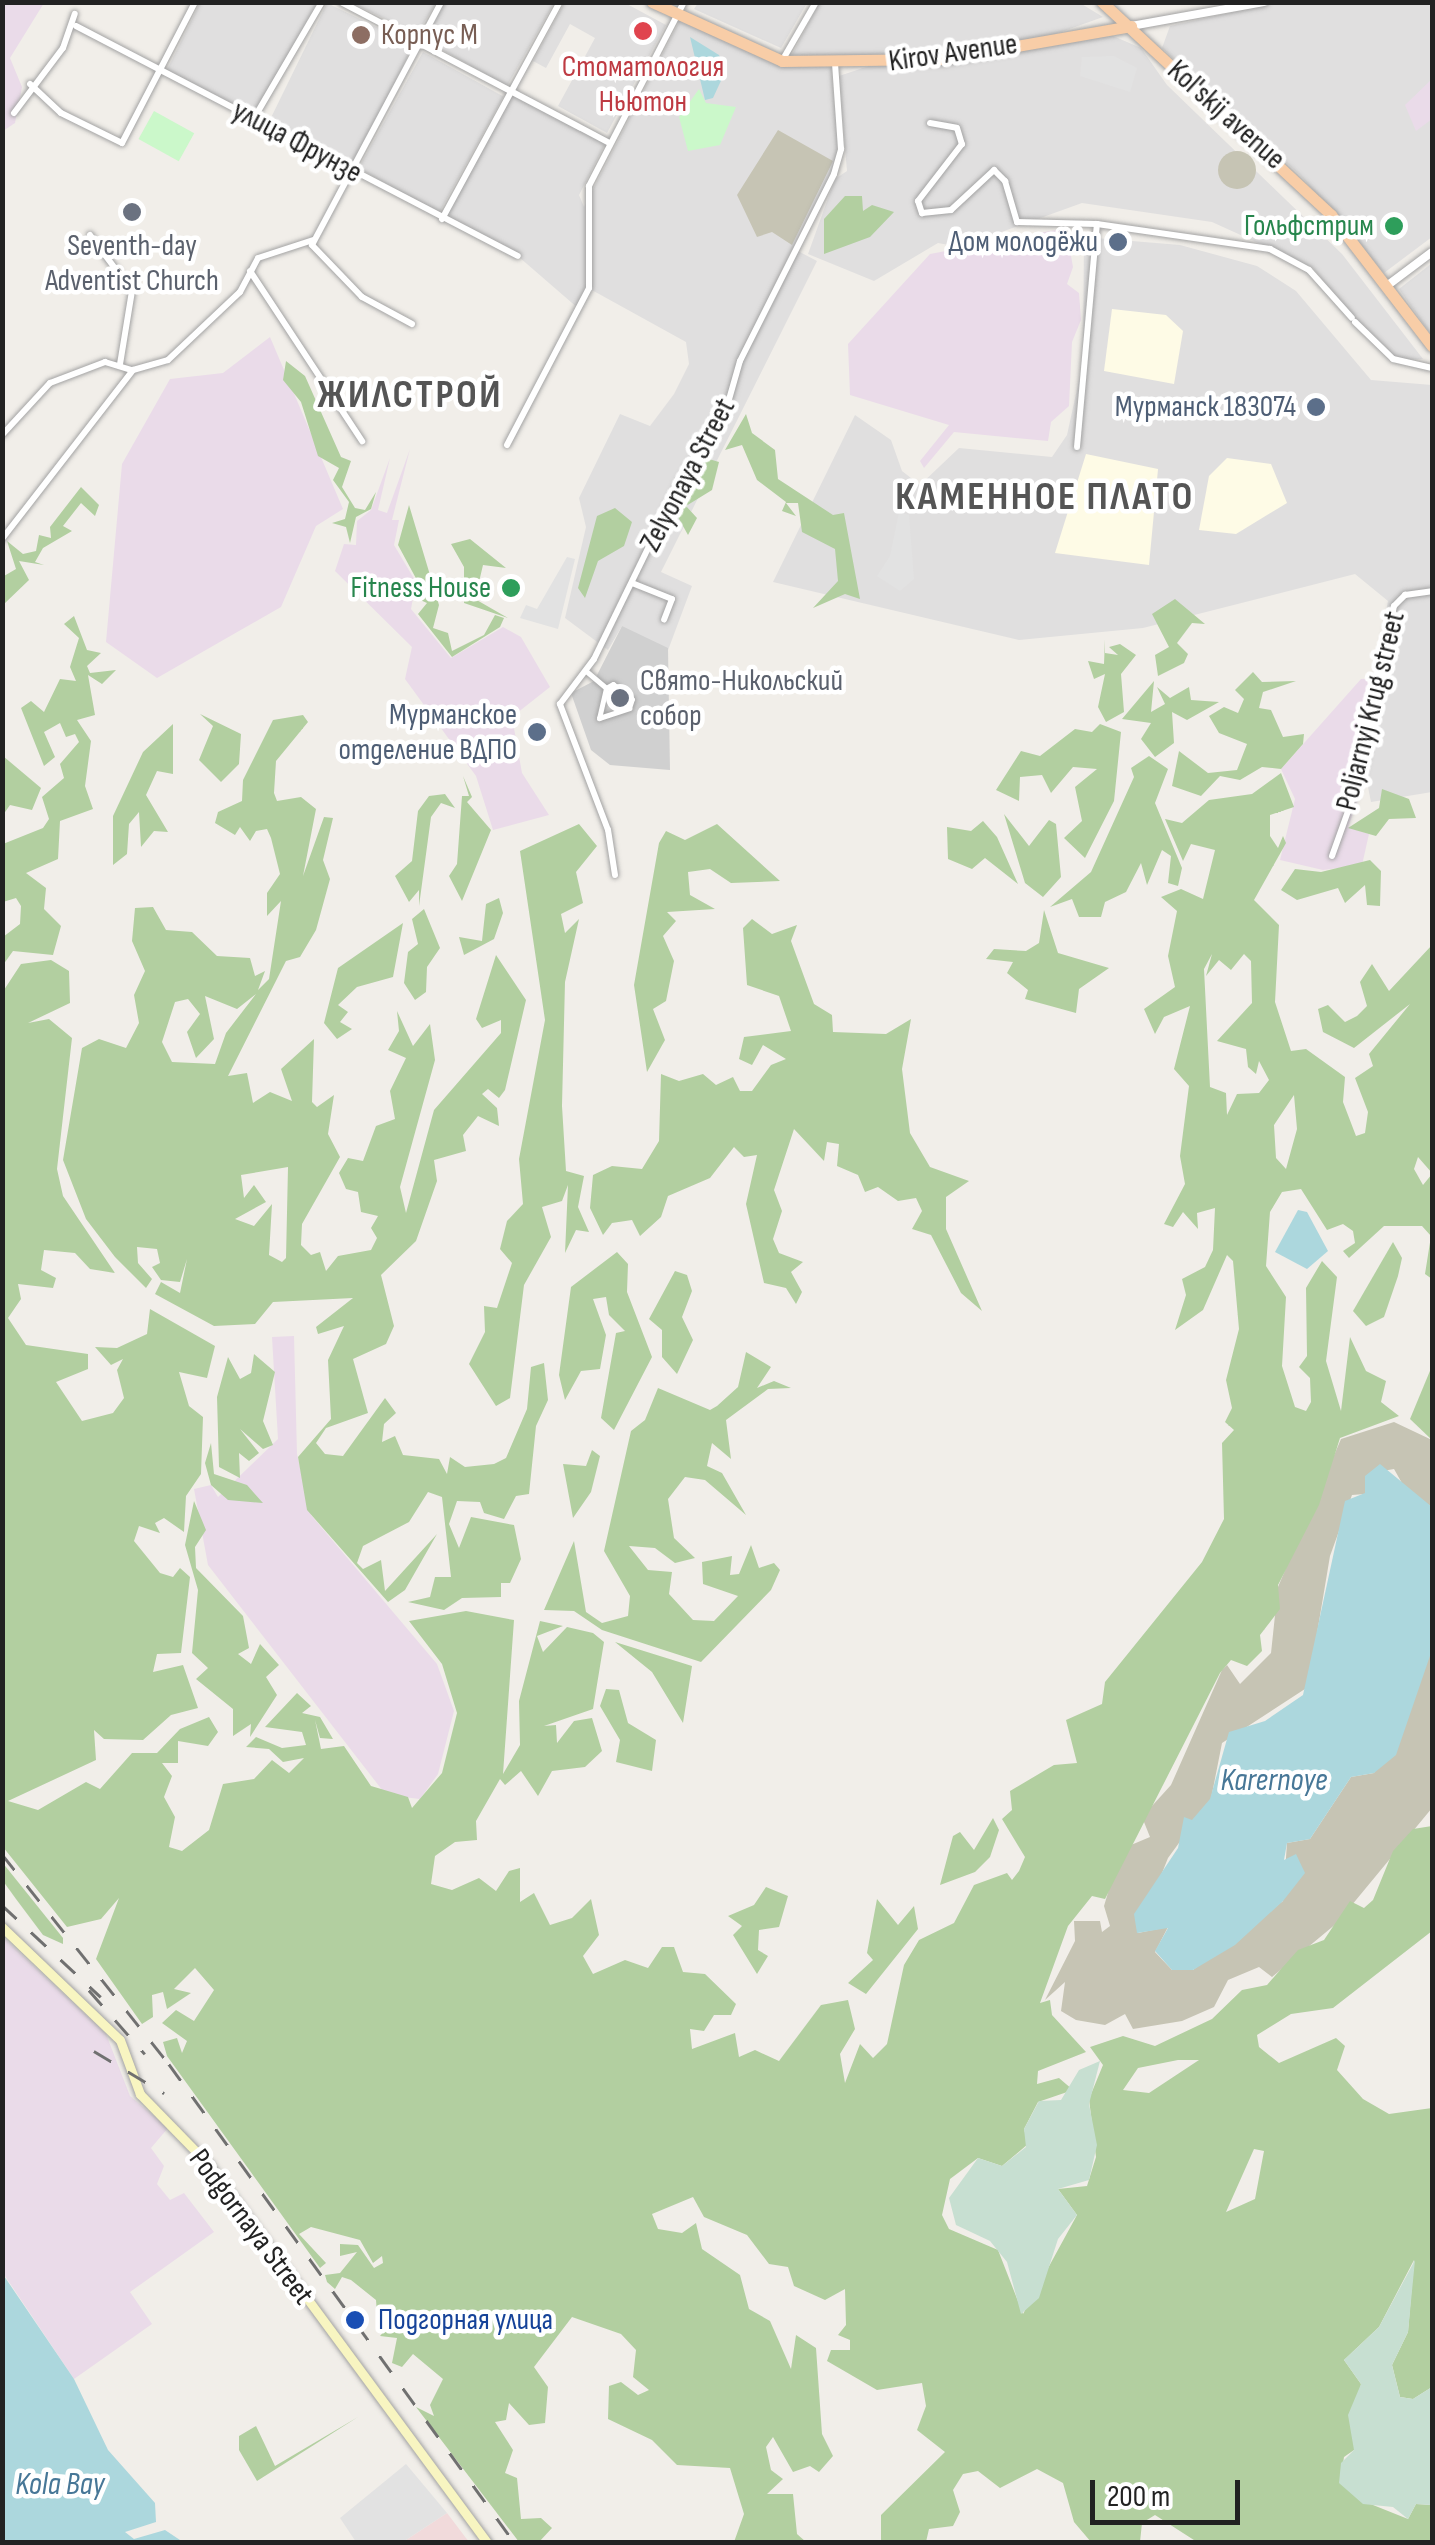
<!DOCTYPE html>
<html>
<head>
<meta charset="utf-8">
<style>
  body { margin:0 }
  #map { position:relative; width:1435px; height:2545px; overflow:hidden; background:#f1eee9; font-family:"Sofia Sans Condensed",sans-serif }
  div>[style] { position:absolute }
  [style*='--x'] { left:calc(var(--x)*1px); top:calc(var(--y)*1px); width:calc(var(--w)*1px); rotate:calc(var(--a)*1deg) }
  .residential>* { inset:0; background:#e0dfdf; transform-origin:0 0 }
  .commercial>* { inset:0; background:#f1dadb }
  .industrial>* { inset:0; background:#eadbe9 }
  .education>* { inset:0; background:#fefbe6 }
  .religious>* { inset:0; background:#d0d0d0 }
  .construction>* { inset:0; background:#c6c4b4 }
  .round { border-radius:50% }
  .forest>* { inset:0; background:#b2cfa0 }
  .wetland>* { inset:0; background:#c7dfd1 }
  .park>* { inset:0; background:#cbf8ca; transform-origin:0 0 }
  .parking>* { inset:0; background:#e2e2e2 }
  .water>* { inset:0; background:#acd7dd }
  .roads { filter:drop-shadow(0 0 2px #a3a3a3) drop-shadow(0 0 2px #a3a3a3) }
  .pedestrian>* { height:5px; margin:-2.5px; padding:0 2.5px; transform-origin:2.5px; border-radius:2.5px; background:#fff }
  .minor>* { height:6px; margin:-3px; padding:0 3px; transform-origin:3px; border-radius:3px; background:#fff }
  .tertiary>* { height:8px; margin:-4px; padding:0 4px; transform-origin:4px; border-radius:4px; background:#fff }
  .secondary>* { height:9px; margin:-4.5px; padding:0 4.5px; transform-origin:4.5px; border-radius:4.5px; background:#f8f5c1 }
  .primary>* { height:11px; margin:-5.5px; padding:0 5.5px; transform-origin:5.5px; border-radius:5.5px; background:#f8cda7 }
  .rail>* { height:2.5px; margin-top:-1.25px; transform-origin:0; background:repeating-linear-gradient(90deg,#707070 0 20px,transparent 0 40px) }
  .dots>* { width:28px; height:28px; translate:-50% -50%; box-sizing:border-box; border:5px solid #fff; border-radius:50% }
  span { translate:-50% -50%; white-space:nowrap; text-align:center; line-height:1.15; -webkit-text-stroke:9px #fff; paint-order:stroke }
  .education-label { font-size:30px; color:#785e54 }
  .left { translate:0 -50%; text-align:left }
  .street-label { font-size:30px; color:#222 }
  .health-label { font-size:30px; color:#be3a42 }
  .leisure-label { font-size:30px; color:#27864d }
  .right { translate:-100% -50%; text-align:right }
  .service-label { font-size:30px; color:#4e5e75 }
  .worship-label { font-size:30px; color:#5b616d }
  .transit-label { font-size:30px; color:#164399 }
  .water-label { font-size:32px; color:#477797; font-style:italic }
  .district-label { font-size:40px; color:#555; font-weight:700; letter-spacing:2.5px }
  .frame { position:absolute; inset:0; border:5px solid #222; pointer-events:none }
  .scale { position:absolute; left:1090px; top:2480px; width:150px; height:45px; box-sizing:border-box; border:5px solid #222; border-top:0; padding-left:12px; font-size:30px; line-height:35px; white-space:nowrap; color:#222; -webkit-text-stroke:8px #fff; paint-order:stroke }
</style>
</head>
<body>
<div id="map">
  <div class="residential">
    <div style="clip-path:polygon(565px 2px,625px 3px,666px 25px,607px 133px,558px 106px,595px 38px,570px 24px,546px 68px,533px 61px)"></div>
    <div style="clip-path:polygon(200px 3px,317px 3px,254px 115px,167px 70px)"></div>
    <div style="left:327px;top:3px;width:96px;height:135px;rotate:26deg"></div>
    <div style="clip-path:polygon(352px 3px,436px 3px,417px 34px)"></div>
    <div style="clip-path:polygon(444px 3px,554px 3px,507px 86px,423px 39px)"></div>
    <div style="clip-path:polygon(698px 3px,807px 3px,781px 48px,694px 9px)"></div>
    <div style="clip-path:polygon(819px 3px,1080px 3px,1103px 17px,1036px 41px,1113px 36px,1141px 48px,1167px 85px,1342px 254px,1423px 359px,1400px 360px,1376px 346px,1313px 268px,1212px 222px,1082px 203px,960px 247px,938px 243px,874px 281px,808px 254px,835px 179px,847px 171px,839px 76px,872px 65px,792px 55px)"></div>
    <div style="clip-path:polygon(1274px 3px,1432px 3px,1432px 237px,1384px 273px,1301px 176px,1162px 48px,1170px 26px)"></div>
    <div style="clip-path:polygon(681px 18px,776px 65px,831px 67px,838px 141px,836px 168px,796px 250px,817px 261px,661px 572px,692px 586px,658px 677px,622px 626px,608px 650px,565px 618px,586px 527px,579px 498px,620px 414px,650px 426px,674px 394px,689px 364px,686px 342px,590px 289px,579px 309px,512px 251px,445px 216px,512px 95px,605px 144px,579px 195px,584px 207px)"></div>
    <div style="left:423px;top:52px;width:92px;height:133px;rotate:29deg"></div>
    <div style="clip-path:polygon(1084px 237px,1180px 245px,1257px 266px,1296px 291px,1371px 380px,1432px 385px,1432px 792px,1371px 802px,1361px 752px,1388px 601px,1355px 574px,1143px 628px,1019px 640px,773px 582px,855px 415px,891px 440px,902px 471px,920px 485px,959px 448px,1052px 457px,1067px 435px,1083px 362px)"></div>
    <div style="clip-path:polygon(1432px 263px,1432px 336px,1399px 289px)"></div>
  </div>
  <div class="commercial">
    <div style="clip-path:polygon(447px 2513px,469px 2542px,403px 2542px)"></div>
  </div>
  <div class="industrial">
    <div style="clip-path:polygon(3px 3px,44px 3px,10px 58px,22px 87px,15px 123px,3px 131px)"></div>
    <div style="clip-path:polygon(1432px 79px,1432px 119px,1416px 131px,1405px 105px)"></div>
    <div style="clip-path:polygon(1066px 228px,1073px 267px,1067px 284px,1079px 293px,1081px 320px,1072px 342px,1069px 406px,1051px 422px,1048px 441px,954px 432px,924px 468px,920px 461px,949px 425px,850px 395px,848px 344px,930px 254px)"></div>
    <div style="clip-path:polygon(270px 337px,343px 509px,316px 526px,281px 607px,157px 678px,106px 642px,122px 464px,170px 379px,223px 373px)"></div>
    <div style="clip-path:polygon(410px 449px,392px 520px,399px 520px,394px 545px,416px 582px,411px 609px,451px 658px,503px 627px,521px 637px,550px 687px,512px 717px,522px 773px,549px 815px,493px 830px,476px 776px,405px 679px,412px 647px,335px 571px,344px 544px,356px 545px,357px 521px,371px 510px,390px 458px,378px 510px,387px 513px)"></div>
    <div style="clip-path:polygon(1377px 678px,1358px 749px,1363px 786px,1348px 827px,1369px 834px,1362px 865px,1323px 870px,1280px 860px,1295px 799px,1281px 769px,1361px 679px)"></div>
    <div style="clip-path:polygon(294px 1336px,297px 1454px,311px 1515px,437px 1664px,454px 1711px,438px 1774px,420px 1799px,386px 1795px,208px 1565px,194px 1489px,211px 1485px,218px 1497px,278px 1439px,272px 1337px)"></div>
    <div style="clip-path:polygon(3px 1937px,106px 2034px,130px 2096px,168px 2128px,151px 2148px,164px 2166px,157px 2184px,170px 2200px,184px 2193px,214px 2232px,130px 2292px,152px 2324px,74px 2379px,3px 2273px)"></div>
  </div>
  <div class="education">
    <div style="clip-path:polygon(1112px 309px,1166px 315px,1183px 331px,1174px 384px,1104px 371px)"></div>
    <div style="clip-path:polygon(1086px 454px,1158px 469px,1149px 565px,1055px 553px)"></div>
    <div style="clip-path:polygon(1227px 458px,1271px 464px,1287px 503px,1236px 534px,1199px 530px,1209px 476px)"></div>
  </div>
  <div class="religious">
    <div style="clip-path:polygon(622px 626px,668px 648px,670px 770px,610px 765px,591px 750px,571px 693px,594px 681px)"></div>
  </div>
  <div class="construction">
    <div style="clip-path:polygon(778px 130px,833px 161px,792px 245px,772px 232px,757px 237px,737px 195px)"></div>
    <div class="round" style="left:1218px;top:151px;width:38px;height:38px"></div>
    <div style="clip-path:polygon(1394px 1422px,1432px 1440px,1432px 1507px,1407px 1492px,1394px 1469px,1371px 1473px,1365px 1494px,1352px 1495px,1330px 1556px,1308px 1687px,1222px 1743px,1211px 1799px,1168px 1858px,1138px 1933px,1168px 1927px,1155px 1952px,1172px 1970px,1193px 1970px,1283px 1901px,1287px 1843px,1310px 1839px,1351px 1777px,1374px 1773px,1432px 1650px,1432px 1808px,1337px 1923px,1272px 1977px,1259px 1967px,1228px 1980px,1214px 2007px,1182px 2021px,1133px 2029px,1125px 2014px,1105px 2025px,1076px 2020px,1061px 2011px,1065px 1982px,1045px 2000px,1075px 1941px,1074px 1921px,1100px 1921px,1102px 1932px,1110px 1926px,1104px 1906px,1113px 1876px,1131px 1845px,1150px 1837px,1142px 1817px,1171px 1785px,1222px 1670px,1227px 1665px,1240px 1684px,1271px 1653px,1278px 1587px,1341px 1439px)"></div>
  </div>
  <div class="forest">
    <div style="clip-path:polygon(845px 196px,862px 196px,863px 211px,872px 205px,894px 212px,870px 237px,824px 254px,824px 219px)"></div>
    <div style="clip-path:polygon(286px 361px,305px 376px,341px 457px,351px 461px,342px 487px,355px 508px,365px 510px,376px 492px,371px 509px,356px 517px,350px 543px,346px 527px,332px 523px,345px 519px,349px 502px,333px 480px,339px 468px,318px 456px,301px 402px,283px 380px)"></div>
    <div style="clip-path:polygon(746px 414px,752px 433px,775px 450px,778px 479px,833px 515px,844px 513px,860px 599px,845px 594px,813px 608px,838px 581px,835px 549px,802px 532px,798px 503px,786px 503px,796px 516px,782px 511px,786px 502px,757px 480px,742px 445px,725px 450px)"></div>
    <div style="clip-path:polygon(702px 457px,719px 462px,712px 490px,686px 506px,697px 518px,688px 535px,673px 508px)"></div>
    <div style="clip-path:polygon(81px 487px,99px 505px,95px 516px,81px 503px,63px 526px,72px 531px,43px 548px,35px 562px,44px 565px,19px 561px,29px 580px,3px 605px,4px 576px,16px 569px,7px 541px,23px 554px,36px 551px,39px 535px,51px 538px,50px 527px)"></div>
    <div style="clip-path:polygon(409px 505px,439px 605px,433px 628px,448px 633px,452px 651px,484px 635px,495px 615px,504px 618px,500px 627px,452px 657px,418px 614px,427px 603px,418px 599px,419px 584px,398px 545px)"></div>
    <div style="clip-path:polygon(615px 508px,632px 522px,624px 546px,598px 561px,585px 598px,578px 588px,597px 516px)"></div>
    <div style="clip-path:polygon(470px 539px,506px 568px,483px 565px,475px 599px,508px 618px,464px 603px,464px 567px,451px 544px)"></div>
    <div style="clip-path:polygon(1175px 599px,1205px 624px,1192px 623px,1177px 643px,1188px 654px,1184px 663px,1158px 676px,1155px 655px,1169px 647px,1152px 614px)"></div>
    <div style="clip-path:polygon(74px 616px,87px 650px,101px 653px,87px 666px,90px 673px,116px 670px,102px 684px,88px 675px,95px 715px,77px 720px,91px 741px,85px 786px,93px 809px,60px 821px,58px 859px,26px 873px,46px 888px,44px 909px,61px 926px,53px 955px,13px 951px,3px 965px,3px 937px,20px 924px,21px 906px,16px 898px,3px 902px,3px 844px,43px 828px,49px 819px,42px 797px,64px 778px,60px 764px,79px 742px,75px 734px,66px 737px,60px 723px,44px 732px,55px 757px,44px 766px,21px 708px,31px 701px,44px 712px,60px 679px,76px 681px,70px 667px,79px 638px,64px 624px)"></div>
    <div style="clip-path:polygon(1105px 639px,1105px 653px,1118px 655px,1109px 647px,1120px 644px,1136px 655px,1121px 674px,1124px 712px,1106px 722px,1098px 707px,1105px 674px,1094px 679px,1088px 661px,1104px 664px)"></div>
    <div style="clip-path:polygon(1253px 672px,1262px 682px,1296px 681px,1263px 692px,1259px 708px,1271px 710px,1283px 737px,1304px 734px,1303px 744px,1281px 769px,1262px 767px,1240px 780px,1220px 776px,1201px 796px,1172px 786px,1179px 751px,1208px 773px,1237px 770px,1247px 744px,1219px 733px,1209px 716px,1224px 707px,1238px 713px,1244px 699px,1235px 690px)"></div>
    <div style="clip-path:polygon(1154px 681px,1151px 712px,1165px 704px,1157px 687px,1170px 698px,1189px 687px,1191px 700px,1219px 702px,1187px 720px,1172px 712px,1174px 743px,1155px 757px,1141px 739px,1151px 723px,1122px 719px)"></div>
    <div style="clip-path:polygon(200px 714px,241px 734px,239px 764px,221px 782px,199px 760px,213px 726px)"></div>
    <div style="clip-path:polygon(evenodd,303px 715px,308px 722px,276px 761px,274px 793px,277px 801px,301px 797px,316px 809px,303px 876px,324px 817px,333px 818px,323px 860px,330px 879px,316px 930px,300px 957px,286px 961px,228px 1076px,247px 1073px,253px 1103px,270px 1092px,292px 1101px,281px 1069px,314px 1039px,312px 1102px,317px 1107px,334px 1095px,328px 1134px,340px 1157px,302px 1224px,301px 1245px,311px 1255px,320px 1252px,326px 1271px,338px 1256px,371px 1250px,377px 1238px,371px 1228px,378px 1216px,361px 1212px,358px 1192px,346px 1189px,339px 1173px,348px 1158px,363px 1161px,376px 1126px,395px 1119px,390px 1091px,406px 1058px,388px 1050px,399px 1031px,397px 1011px,413px 1046px,430px 1024px,435px 1060px,400px 1187px,406px 1213px,434px 1110px,501px 1033px,501px 1020px,482px 1028px,476px 1019px,496px 955px,526px 1000px,505px 1090px,499px 1098px,488px 1089px,482px 1094px,497px 1108px,499px 1126px,478px 1116px,463px 1135px,466px 1151px,434px 1160px,437px 1181px,416px 1241px,381px 1275px,394px 1326px,386px 1344px,353px 1359px,368px 1413px,326px 1428px,316px 1443px,325px 1454px,343px 1456px,385px 1398px,396px 1413px,384px 1424px,382px 1442px,395px 1436px,403px 1455px,439px 1459px,447px 1474px,450px 1457px,465px 1467px,494px 1464px,506px 1458px,527px 1409px,531px 1367px,544px 1363px,548px 1400px,536px 1426px,529px 1494px,516px 1496px,504px 1519px,484px 1513px,480px 1502px,457px 1501px,449px 1524px,459px 1548px,471px 1517px,514px 1525px,521px 1559px,510px 1583px,501px 1583px,501px 1597px,462px 1598px,444px 1610px,408px 1602px,430px 1597px,435px 1577px,451px 1577px,442px 1497px,428px 1492px,409px 1522px,363px 1546px,357px 1563px,363px 1569px,381px 1560px,385px 1591px,437px 1534px,405px 1590px,388px 1602px,307px 1510px,298px 1457px,331px 1419px,328px 1360px,344px 1326px,318px 1334px,316px 1327px,353px 1298px,273px 1302px,255px 1324px,214px 1326px,155px 1294px,161px 1282px,180px 1293px,187px 1259px,180px 1282px,161px 1280px,152px 1267px,160px 1263px,157px 1249px,137px 1247px,138px 1263px,152px 1279px,146px 1288px,115px 1257px,86px 1219px,63px 1160px,82px 1048px,99px 1039px,126px 1048px,139px 1023px,134px 995px,145px 971px,132px 941px,135px 908px,153px 907px,166px 930px,192px 932px,217px 956px,250px 958px,255px 976px,265px 971px,258px 990px,269px 979px,281px 901px,267px 916px,267px 893px,280px 874px,271px 838px,267px 829px,256px 831px,250px 841px,240px 827px,235px 835px,215px 823px,218px 812px,242px 801px,243px 780px,273px 720px,303px 715px,256px 994px,226px 1033px,215px 1064px,172px 1062px,162px 1042px,175px 1002px,188px 999px,200px 1014px,187px 1032px,196px 1058px,214px 1039px,205px 996px,237px 1009px,256px 994px,303px 715px,288px 1167px,286px 1258px,282px 1262px,269px 1255px,272px 1204px,254px 1226px,235px 1219px,266px 1202px,254px 1185px,244px 1198px,241px 1175px,288px 1167px)"></div>
    <div style="clip-path:polygon(173px 724px,173px 774px,157px 771px,146px 795px,168px 832px,154px 831px,141px 847px,139px 812px,129px 824px,127px 854px,113px 865px,113px 816px,143px 752px)"></div>
    <div style="clip-path:polygon(1100px 724px,1121px 732px,1114px 801px,1085px 858px,1064px 838px,1082px 821px,1075px 787px,1097px 769px,1073px 767px,1051px 793px,1042px 775px,1020px 777px,1019px 801px,996px 790px,1021px 751px,1040px 756px,1075px 729px,1092px 732px)"></div>
    <div style="clip-path:polygon(3px 756px,41px 788px,32px 810px,10px 805px,3px 815px)"></div>
    <div style="clip-path:polygon(1149px 756px,1168px 769px,1155px 803px,1182px 868px,1178px 886px,1168px 883px,1171px 856px,1162px 850px,1147px 885px,1141px 863px,1126px 892px,1105px 902px,1101px 917px,1079px 917px,1072px 899px,1050px 907px,1091px 872px,1134px 777px,1131px 768px)"></div>
    <div style="clip-path:polygon(evenodd,1281px 773px,1294px 807px,1270px 815px,1270px 836px,1278px 848px,1283px 836px,1286px 843px,1254px 900px,1279px 925px,1275px 1002px,1291px 1051px,1306px 1049px,1345px 1077px,1343px 1102px,1356px 1136px,1365px 1133px,1368px 1112px,1355px 1078px,1373px 1066px,1369px 1054px,1410px 1004px,1354px 1048px,1323px 1032px,1318px 1009px,1328px 1005px,1345px 1022px,1357px 1016px,1367px 1006px,1360px 982px,1372px 964px,1389px 991px,1432px 945px,1432px 1173px,1418px 1157px,1414px 1169px,1423px 1185px,1432px 1174px,1432px 1279px,1425px 1274px,1431px 1236px,1422px 1226px,1384px 1226px,1349px 1258px,1343px 1251px,1355px 1243px,1353px 1231px,1343px 1224px,1327px 1230px,1301px 1189px,1282px 1192px,1270px 1212px,1266px 1266px,1286px 1297px,1282px 1366px,1295px 1407px,1306px 1411px,1311px 1402px,1310px 1378px,1299px 1367px,1307px 1356px,1306px 1288px,1322px 1261px,1337px 1277px,1326px 1361px,1341px 1411px,1350px 1337px,1366px 1371px,1386px 1381px,1381px 1402px,1399px 1416px,1340px 1438px,1319px 1505px,1278px 1585px,1280px 1609px,1260px 1635px,1262px 1651px,1247px 1666px,1231px 1660px,1220px 1673px,1105px 1899px,1092px 1896px,1068px 1926px,1040px 2003px,1050px 2000px,1052px 2015px,1086px 2052px,1038px 2071px,1037px 2084px,1059px 2078px,1073px 2090px,1038px 2102px,1024px 2129px,1028px 2144px,1002px 2166px,978px 2158px,950px 2179px,942px 2215px,949px 2229px,998px 2250px,1023px 2314px,1077px 2215px,1058px 2189px,1087px 2186px,1096px 2157px,1089px 2099px,1103px 2065px,1090px 2047px,1123px 2036px,1155px 2046px,1212px 2019px,1242px 1990px,1267px 1985px,1298px 1950px,1324px 1940px,1350px 1901px,1364px 1908px,1373px 1900px,1393px 1851px,1413px 1829px,1432px 1826px,1432px 1931px,1333px 2008px,1291px 2014px,1257px 2035px,1259px 2047px,1279px 2063px,1336px 2038px,1345px 2046px,1337px 2070px,1363px 2099px,1389px 2114px,1432px 2108px,1432px 2387px,1413px 2399px,1400px 2397px,1392px 2365px,1408px 2332px,1414px 2260px,1379px 2327px,1344px 2360px,1361px 2384px,1354px 2450px,1344px 2457px,1340px 2482px,1358px 2499px,1408px 2519px,1416px 2504px,1432px 2505px,1432px 2542px,1197px 2542px,1155px 2515px,1142px 2523px,1140px 2542px,1091px 2542px,1074px 2522px,1063px 2483px,1037px 2469px,1000px 2488px,978px 2471px,963px 2474px,953px 2490px,960px 2512px,953px 2526px,929px 2529px,926px 2542px,881px 2542px,881px 2515px,945px 2452px,917px 2430px,926px 2406px,922px 2383px,877px 2390px,827px 2361px,831px 2350px,850px 2350px,850px 2340px,838px 2335px,846px 2325px,845px 2289px,825px 2300px,794px 2286px,788px 2267px,769px 2264px,747px 2235px,704px 2217px,693px 2197px,652px 2214px,658px 2229px,682px 2233px,696px 2223px,702px 2249px,740px 2275px,749px 2309px,770px 2321px,791px 2369px,796px 2335px,816px 2348px,822px 2434px,833px 2456px,819px 2472px,810px 2466px,793px 2472px,773px 2437px,766px 2447px,771px 2470px,783px 2479px,767px 2494px,793px 2494px,797px 2534px,806px 2542px,734px 2542px,744px 2514px,730px 2468px,677px 2465px,652px 2440px,608px 2419px,609px 2386px,621px 2382px,638px 2395px,649px 2390px,633px 2377px,636px 2350px,621px 2334px,572px 2317px,534px 2367px,548px 2387px,545px 2423px,529px 2425px,509px 2403px,506px 2420px,495px 2422px,513px 2450px,505px 2473px,517px 2478px,521px 2519px,541px 2518px,552px 2528px,539px 2542px,519px 2542px,416px 2407px,434px 2416px,430px 2405px,443px 2379px,413px 2354px,402px 2367px,392px 2363px,397px 2338px,380px 2336px,391px 2323px,377px 2314px,376px 2300px,351px 2280px,342px 2277px,335px 2289px,327px 2282px,325px 2275px,340px 2273px,357px 2252px,340px 2256px,340px 2244px,358px 2245px,374px 2268px,383px 2263px,382px 2256px,373px 2263px,360px 2240px,311px 2227px,299px 2234px,326px 2263px,320px 2268px,167px 2056px,163px 2042px,177px 2038px,182px 2053px,187px 2041px,162px 2023px,176px 2010px,194px 2021px,214px 1990px,195px 1968px,174px 1989px,191px 1993px,167px 2009px,163px 1992px,152px 1995px,153px 2017px,142px 2024px,96px 1959px,119px 1898px,101px 1919px,67px 1927px,3px 1847px,2px 993px,21px 964px,51px 960px,69px 971px,70px 1003px,28px 1023px,49px 1019px,72px 1038px,57px 1169px,63px 1196px,115px 1273px,90px 1269px,75px 1253px,44px 1250px,41px 1270px,56px 1278px,53px 1288px,18px 1284px,21px 1299px,8px 1318px,26px 1345px,88px 1354px,88px 1369px,56px 1382px,82px 1421px,113px 1413px,124px 1398px,117px 1370px,123px 1359px,111px 1365px,95px 1347px,117px 1348px,147px 1334px,150px 1309px,215px 1346px,207px 1378px,179px 1372px,189px 1406px,203px 1417px,201px 1474px,186px 1496px,184px 1532px,164px 1518px,155px 1523px,160px 1533px,139px 1526px,134px 1541px,160px 1573px,173px 1577px,180px 1568px,190px 1577px,181px 1653px,157px 1654px,153px 1672px,183px 1665px,198px 1708px,171px 1715px,143px 1740px,104px 1739px,94px 1730px,96px 1760px,8px 1801px,38px 1810px,86px 1782px,100px 1789px,132px 1753px,157px 1753px,180px 1729px,209px 1717px,218px 1732px,208px 1746px,178px 1741px,178px 1763px,162px 1763px,172px 1776px,164px 1797px,175px 1817px,169px 1847px,182px 1851px,209px 1830px,223px 1784px,254px 1779px,272px 1760px,289px 1773px,304px 1758px,283px 1762px,269px 1749px,246px 1747px,256px 1737px,282px 1748px,306px 1745px,302px 1732px,265px 1727px,297px 1693px,311px 1706px,302px 1713px,320px 1717px,333px 1739px,320px 1738px,315px 1720px,321px 1749px,344px 1746px,371px 1786px,408px 1797px,412px 1808px,442px 1773px,457px 1713px,442px 1664px,409px 1621px,466px 1611px,514px 1620px,503px 1774px,520px 1745px,519px 1701px,540px 1621px,563px 1626px,537px 1636px,543px 1652px,567px 1627px,593px 1633px,604px 1642px,593px 1709px,544px 1726px,556px 1725px,557px 1743px,574px 1721px,592px 1718px,602px 1751px,585px 1767px,552px 1771px,538px 1796px,521px 1771px,505px 1785px,500px 1779px,476px 1821px,477px 1840px,455px 1842px,435px 1856px,431px 1884px,452px 1890px,479px 1878px,496px 1891px,509px 1871px,520px 1868px,520px 1902px,534px 1893px,550px 1925px,572px 1918px,591px 1899px,599px 1935px,583px 1956px,593px 1974px,625px 1960px,648px 1968px,662px 1947px,674px 1947px,683px 1972px,705px 1974px,736px 2004px,731px 2015px,714px 2015px,704px 2031px,690px 2029px,692px 2049px,735px 2033px,739px 2057px,755px 2050px,779px 2061px,821px 2005px,848px 2000px,855px 2029px,840px 2054px,845px 2083px,860px 2044px,873px 2058px,887px 2044px,904px 1965px,919px 1940px,954px 1923px,974px 1885px,1007px 1873px,1012px 1880px,1019px 1871px,1025px 1857px,1002px 1819px,1012px 1810px,1010px 1791px,1054px 1765px,1077px 1763px,1066px 1720px,1102px 1704px,1105px 1682px,1202px 1562px,1224px 1519px,1222px 1443px,1234px 1430px,1225px 1422px,1232px 1408px,1226px 1380px,1239px 1329px,1233px 1261px,1227px 1255px,1203px 1310px,1175px 1330px,1186px 1295px,1182px 1279px,1205px 1267px,1213px 1250px,1215px 1208px,1197px 1213px,1198px 1229px,1183px 1212px,1173px 1227px,1164px 1224px,1185px 1184px,1180px 1156px,1189px 1086px,1174px 1069px,1190px 1006px,1164px 1017px,1155px 1034px,1144px 1009px,1175px 987px,1168px 956px,1177px 911px,1161px 897px,1181px 889px,1203px 899px,1215px 850px,1191px 844px,1183px 861px,1165px 819px,1182px 823px,1209px 800px,1252px 794px,1281px 773px,1212px 954px,1206px 976px,1219px 960px,1231px 970px,1244px 954px,1251px 961px,1252px 1003px,1217px 1041px,1246px 1049px,1248px 1067px,1256px 1074px,1259px 1061px,1269px 1080px,1259px 1093px,1237px 1094px,1227px 1115px,1226px 1093px,1210px 1087px,1204px 969px,1212px 954px,1281px 773px,1294px 1095px,1297px 1129px,1286px 1169px,1276px 1158px,1274px 1125px,1294px 1095px,1281px 773px,1178px 2060px,1199px 2060px,1149px 2093px,1123px 2090px,1138px 2068px,1178px 2060px,1281px 773px,1254px 2149px,1264px 2151px,1255px 2199px,1226px 2212px,1254px 2149px)"></div>
    <div style="clip-path:polygon(463px 776px,472px 797px,467px 802px,491px 830px,462px 901px,449px 876px,457px 864px,462px 796px,469px 796px)"></div>
    <div style="clip-path:polygon(1382px 789px,1409px 799px,1416px 818px,1389px 819px,1376px 836px,1348px 828px,1379px 808px)"></div>
    <div style="clip-path:polygon(445px 794px,455px 808px,441px 803px,431px 817px,419px 906px,419px 890px,409px 902px,395px 876px,412px 861px,418px 811px,429px 796px)"></div>
    <div style="clip-path:polygon(1004px 814px,1029px 846px,1049px 820px,1056px 824px,1061px 877px,1043px 897px,1025px 883px)"></div>
    <div style="clip-path:polygon(983px 821px,997px 837px,1018px 884px,985px 858px,972px 869px,948px 859px,947px 827px,971px 831px)"></div>
    <div style="clip-path:polygon(579px 824px,597px 846px,576px 872px,583px 903px,561px 914px,565px 933px,579px 919px,565px 982px,562px 1106px,566px 1171px,584px 1176px,578px 1207px,589px 1232px,576px 1230px,565px 1253px,568px 1185px,562px 1201px,542px 1207px,551px 1237px,524px 1285px,510px 1398px,496px 1406px,469px 1364px,485px 1332px,484px 1306px,497px 1308px,512px 1263px,500px 1249px,507px 1221px,523px 1204px,519px 1159px,545px 1020px,520px 851px)"></div>
    <div style="clip-path:polygon(717px 824px,780px 881px,731px 883px,710px 869px,688px 872px,690px 895px,715px 909px,667px 912px,676px 921px,663px 936px,674px 961px,666px 1001px,653px 1009px,665px 1040px,647px 1072px,634px 985px,659px 843px,666px 831px,685px 840px)"></div>
    <div style="clip-path:polygon(1370px 860px,1381px 871px,1380px 906px,1367px 905px,1365px 885px,1345px 903px,1338px 888px,1297px 900px,1281px 890px,1295px 869px,1321px 872px)"></div>
    <div style="clip-path:polygon(499px 898px,503px 913px,494px 939px,464px 955px,459px 937px,482px 941px,486px 904px)"></div>
    <div style="clip-path:polygon(424px 909px,440px 948px,427px 967px,426px 992px,415px 1000px,404px 983px,408px 952px,418px 944px,412px 919px)"></div>
    <div style="clip-path:polygon(1044px 910px,1058px 953px,1109px 968px,1079px 989px,1076px 1013px,1025px 999px,1028px 990px,1007px 973px,1013px 962px,986px 959px,994px 949px,1026px 951px,1039px 943px)"></div>
    <div style="clip-path:polygon(752px 919px,772px 934px,797px 925px,791px 941px,814px 1004px,832px 1015px,833px 1032px,886px 1034px,911px 1019px,902px 1069px,910px 1133px,930px 1167px,969px 1181px,946px 1197px,946px 1229px,982px 1311px,961px 1293px,931px 1235px,912px 1229px,922px 1211px,916px 1198px,898px 1201px,878px 1187px,865px 1192px,858px 1175px,837px 1166px,839px 1144px,827px 1142px,824px 1161px,794px 1129px,774px 1190px,782px 1211px,773px 1239px,779px 1253px,803px 1262px,791px 1272px,802px 1292px,796px 1304px,786px 1288px,764px 1283px,746px 1204px,757px 1155px,744px 1157px,734px 1147px,710px 1178px,668px 1196px,661px 1217px,640px 1236px,632px 1220px,612px 1223px,603px 1235px,590px 1208px,593px 1175px,612px 1166px,642px 1169px,659px 1141px,661px 1074px,679px 1081px,703px 1074px,716px 1085px,733px 1077px,740px 1091px,752px 1091px,771px 1065px,786px 1059px,763px 1045px,752px 1065px,739px 1059px,744px 1037px,791px 1031px,779px 996px,747px 985px,743px 928px)"></div>
    <div style="clip-path:polygon(403px 923px,393px 977px,357px 987px,338px 1005px,348px 1012px,340px 1022px,352px 1029px,337px 1039px,324px 1023px,338px 968px)"></div>
    <div style="clip-path:polygon(1393px 1242px,1402px 1258px,1398px 1276px,1384px 1317px,1366px 1326px,1353px 1311px)"></div>
    <div style="clip-path:polygon(617px 1252px,628px 1264px,627px 1292px,652px 1357px,614px 1430px,601px 1418px,616px 1333px,625px 1331px,609px 1315px,606px 1297px,593px 1299px,606px 1335px,600px 1369px,581px 1371px,565px 1400px,559px 1375px,571px 1287px)"></div>
    <div style="clip-path:polygon(675px 1271px,687px 1275px,692px 1291px,682px 1317px,693px 1340px,677px 1374px,662px 1357px,662px 1330px,649px 1319px)"></div>
    <div style="clip-path:polygon(746px 1352px,771px 1367px,757px 1388px,774px 1381px,791px 1388px,768px 1389px,726px 1420px,731px 1459px,712px 1443px,707px 1466px,722px 1473px,746px 1515px,705px 1480px,685px 1477px,668px 1499px,674px 1538px,695px 1558px,675px 1563px,655px 1548px,629px 1546px,648px 1570px,672px 1572px,669px 1594px,693px 1620px,714px 1621px,738px 1596px,703px 1584px,702px 1562px,732px 1556px,730px 1575px,739px 1574px,751px 1545px,759px 1568px,774px 1563px,780px 1570px,771px 1590px,701px 1662px,602px 1630px,574px 1611px,544px 1610px,574px 1541px,586px 1612px,602px 1623px,628px 1616px,630px 1596px,604px 1551px,631px 1431px,645px 1420px,658px 1388px,710px 1410px,717px 1406px,738px 1387px)"></div>
    <div style="clip-path:polygon(254px 1354px,275px 1372px,263px 1421px,273px 1445px,263px 1449px,240px 1429px,259px 1453px,249px 1461px,239px 1453px,240px 1478px,219px 1467px,217px 1397px,228px 1357px,240px 1379px,251px 1373px)"></div>
    <div style="clip-path:polygon(1432px 1366px,1432px 1440px,1410px 1419px)"></div>
    <div style="clip-path:polygon(211px 1443px,214px 1474px,247px 1485px,263px 1503px,228px 1500px,211px 1485px,205px 1463px)"></div>
    <div style="clip-path:polygon(592px 1450px,600px 1456px,591px 1492px,573px 1518px,563px 1464px,586px 1466px)"></div>
    <div style="clip-path:polygon(194px 1501px,206px 1530px,195px 1547px,196px 1568px,243px 1616px,249px 1648px,238px 1654px,251px 1664px,260px 1644px,279px 1665px,266px 1677px,277px 1695px,250px 1737px,251px 1724px,233px 1736px,233px 1709px,196px 1679px,208px 1668px,192px 1653px,198px 1590px,185px 1545px)"></div>
    <div style="clip-path:polygon(615px 1642px,692px 1666px,683px 1723px,652px 1672px)"></div>
    <div style="clip-path:polygon(606px 1689px,619px 1690px,628px 1723px,656px 1740px,652px 1771px,616px 1762px,620px 1740px,600px 1706px)"></div>
    <div style="clip-path:polygon(993px 1818px,999px 1830px,990px 1857px,975px 1872px,940px 1885px,953px 1836px,960px 1832px,974px 1850px)"></div>
    <div style="clip-path:polygon(2px 1862px,63px 1938px,63px 1944px,43px 1935px,16px 1899px,3px 1881px)"></div>
    <div style="clip-path:polygon(766px 1887px,788px 1896px,779px 1927px,759px 1930px,758px 1950px,768px 1956px,757px 1974px,733px 1935px,742px 1926px,728px 1916px,754px 1905px)"></div>
    <div style="clip-path:polygon(877px 1899px,898px 1925px,914px 1906px,918px 1929px,866px 1994px,848px 1983px,873px 1960px,867px 1953px)"></div>
    <div style="clip-path:polygon(358px 2417px,257px 2481px,239px 2450px,239px 2436px,256px 2426px,275px 2466px)"></div>
  </div>
  <div class="wetland">
    <div style="clip-path:polygon(1100px 2061px,1089px 2104px,1097px 2145px,1089px 2180px,1058px 2189px,1077px 2215px,1058px 2239px,1039px 2298px,1021px 2314px,1007px 2262px,990px 2241px,956px 2225px,949px 2198px,978px 2158px,1002px 2166px,1026px 2147px,1024px 2129px,1039px 2101px,1061px 2100px,1079px 2070px)"></div>
    <div style="clip-path:polygon(1415px 2260px,1408px 2332px,1392px 2365px,1400px 2397px,1413px 2399px,1432px 2387px,1432px 2505px,1416px 2504px,1408px 2519px,1393px 2507px,1363px 2504px,1339px 2483px,1341px 2463px,1354px 2450px,1348px 2415px,1361px 2384px,1344px 2360px,1379px 2327px)"></div>
  </div>
  <div class="park">
    <div style="clip-path:polygon(699px 89px,706px 103px,736px 107px,720px 145px,688px 151px,679px 117px)"></div>
    <div style="left:154px;top:111px;width:46px;height:32px;rotate:29deg"></div>
  </div>
  <div class="parking">
    <div style="clip-path:polygon(1114px 56px,1137px 68px,1130px 92px,1080px 76px,1082px 57px)"></div>
    <div style="clip-path:polygon(899px 512px,909px 515px,914px 579px,900px 591px,877px 576px,890px 556px)"></div>
    <div style="clip-path:polygon(567px 557px,575px 559px,558px 629px,520px 618px,526px 605px,537px 609px)"></div>
    <div style="clip-path:polygon(406px 2464px,447px 2513px,403px 2542px,356px 2542px,340px 2518px)"></div>
  </div>
  <div class="water">
    <div style="clip-path:polygon(690px 37px,719px 55px,726px 70px,713px 98px,705px 100px)"></div>
    <div style="clip-path:polygon(1298px 1210px,1307px 1212px,1328px 1251px,1307px 1269px,1275px 1252px)"></div>
    <div style="clip-path:polygon(1380px 1464px,1432px 1507px,1432px 1650px,1396px 1755px,1374px 1773px,1351px 1777px,1310px 1839px,1287px 1843px,1284px 1860px,1296px 1854px,1305px 1873px,1283px 1901px,1235px 1945px,1193px 1970px,1172px 1970px,1155px 1951px,1168px 1928px,1137px 1933px,1134px 1914px,1178px 1848px,1184px 1817px,1192px 1820px,1210px 1799px,1229px 1732px,1265px 1721px,1303px 1695px,1345px 1501px,1365px 1493px,1365px 1476px)"></div>
    <div style="clip-path:polygon(2px 2273px,74px 2379px,108px 2450px,155px 2503px,156px 2522px,125px 2532px,134px 2539px,165px 2530px,183px 2542px,3px 2542px)"></div>
  </div>
  <div class="roads">
    <div class="pedestrian">
      <div style="--x:586;--y:671;--w:26;--a:40"></div>
      <div style="--x:606;--y:688;--w:31;--a:103"></div>
      <div style="--x:599;--y:718;--w:32;--a:-18"></div>
      <div style="--x:629;--y:708;--w:9;--a:-72"></div>
      <div style="--x:632;--y:699;--w:24;--a:-142"></div>
      <div style="--x:613;--y:684;--w:8;--a:150"></div>
    </div>
    <div class="minor">
      <div style="--x:341;--y:2;--w:304;--a:27.7"></div>
      <div style="--x:76;--y:26;--w:498;--a:27.5"></div>
      <div style="--x:782;--y:61;--w:68;--a:-60"></div>
      <div style="--x:30;--y:84;--w:42;--a:43.1"></div>
      <div style="--x:61;--y:113;--w:68;--a:26.2"></div>
      <div style="--x:122;--y:143;--w:159;--a:-62.6"></div>
      <div style="--x:14;--y:113;--w:81;--a:-53"></div>
      <div style="--x:63;--y:48;--w:36;--a:-71"></div>
      <div style="--x:253;--y:120;--w:137;--a:-59.7"></div>
      <div style="--x:930;--y:123;--w:27;--a:10"></div>
      <div style="--x:957;--y:128;--w:17;--a:73"></div>
      <div style="--x:962;--y:144;--w:72;--a:127.7"></div>
      <div style="--x:918;--y:201;--w:13;--a:72"></div>
      <div style="--x:922;--y:213;--w:29;--a:-6"></div>
      <div style="--x:951;--y:210;--w:59;--a:-42.9"></div>
      <div style="--x:994;--y:170;--w:16;--a:45"></div>
      <div style="--x:1005;--y:181;--w:43;--a:73.7"></div>
      <div style="--x:1017;--y:222;--w:80;--a:1.4"></div>
      <div style="--x:442;--y:219;--w:247;--a:-61.5"></div>
      <div style="--x:90;--y:235;--w:70;--a:53.1"></div>
      <div style="--x:132;--y:291;--w:74;--a:99.3"></div>
      <div style="--x:250;--y:271;--w:204;--a:56.6"></div>
      <div style="--x:1355;--y:322;--w:53;--a:44.2"></div>
      <div style="--x:1393;--y:359;--w:40;--a:13"></div>
      <div style="--x:412;--y:324;--w:57;--a:-151.6"></div>
      <div style="--x:362;--y:297;--w:72;--a:-133.9"></div>
      <div style="--x:312;--y:245;--w:275;--a:-62"></div>
      <div style="--x:2;--y:435;--w:71;--a:-47.3"></div>
      <div style="--x:50;--y:383;--w:59;--a:-20.9"></div>
      <div style="--x:105;--y:362;--w:28;--a:17"></div>
      <div style="--x:507;--y:445;--w:177;--a:-62.4"></div>
      <div style="--x:589;--y:288;--w:102;--a:-90"></div>
      <div style="--x:589;--y:186;--w:207;--a:-62.7"></div>
      <div style="--x:1077;--y:447;--w:224;--a:-84.9"></div>
      <div style="--x:1097;--y:224;--w:175;--a:8.2"></div>
      <div style="--x:1270;--y:249;--w:44;--a:28.3"></div>
      <div style="--x:1309;--y:270;--w:64;--a:48.1"></div>
      <div style="--x:2;--y:539;--w:214;--a:-52.2"></div>
      <div style="--x:133;--y:370;--w:36;--a:-16"></div>
      <div style="--x:168;--y:360;--w:99;--a:-43.4"></div>
      <div style="--x:240;--y:292;--w:38;--a:-62"></div>
      <div style="--x:258;--y:258;--w:58;--a:-18.1"></div>
      <div style="--x:632;--y:583;--w:43;--a:21.8"></div>
      <div style="--x:672;--y:599;--w:22;--a:111"></div>
      <div style="--x:1332;--y:856;--w:89;--a:-70.3"></div>
      <div style="--x:1362;--y:772;--w:169;--a:-79.1"></div>
      <div style="--x:1394;--y:606;--w:16;--a:-45"></div>
      <div style="--x:1405;--y:595;--w:27;--a:-8"></div>
      <div style="--x:615;--y:875;--w:46;--a:-98.8"></div>
      <div style="--x:608;--y:830;--w:135;--a:-110.9"></div>
      <div style="--x:560;--y:704;--w:56;--a:-52.9"></div>
      <div style="--x:594;--y:659;--w:198;--a:-64"></div>
      <div style="--x:681;--y:481;--w:84;--a:-57.6"></div>
      <div style="--x:726;--y:410;--w:51;--a:-74.1"></div>
      <div style="--x:740;--y:361;--w:209;--a:-63.3"></div>
      <div style="--x:834;--y:174;--w:26;--a:-74"></div>
      <div style="--x:841;--y:149;--w:85;--a:-94"></div>
    </div>
    <div class="tertiary">
      <div style="--x:1131;--y:26;--w:135;--a:-10.2"></div>
      <div style="--x:1388;--y:285;--w:55;--a:-36.9"></div>
    </div>
    <div class="secondary">
      <div style="--x:2;--y:1927;--w:163;--a:43.8"></div>
      <div style="--x:120;--y:2040;--w:58;--a:69.7"></div>
      <div style="--x:140;--y:2094;--w:98;--a:45.8"></div>
      <div style="--x:208;--y:2164;--w:470;--a:53.6"></div>
    </div>
    <div class="primary">
      <div style="--x:652;--y:2;--w:143;--a:24.4"></div>
      <div style="--x:782;--y:61;--w:160;--a:-0.7"></div>
      <div style="--x:942;--y:59;--w:192;--a:-9.9"></div>
      <div style="--x:1102;--y:2;--w:313;--a:42.9"></div>
      <div style="--x:1331;--y:215;--w:165;--a:52.4"></div>
    </div>
  </div>
  <div class="rail">
    <div style="--x:2;--y:1854;--w:268;--a:51.5"></div>
    <div style="--x:169;--y:2064;--w:589;--a:54.18"></div>
    <div style="--x:2;--y:1905;--w:135;--a:42.9"></div>
    <div style="--x:89;--y:1990;--w:85;--a:48.8"></div>
    <div style="--x:94;--y:2051;--w:82;--a:31"></div>
  </div>
  <div class="dots">
    <div style="left:643px;top:31px;background:#e0444e"></div>
    <div style="left:361px;top:35px;background:#8d6e63"></div>
    <div style="left:132px;top:212px;background:#6b7280"></div>
    <div style="left:1394px;top:226px;background:#2e9e5b"></div>
    <div style="left:1118px;top:242px;background:#5c6f8a"></div>
    <div style="left:1316px;top:407px;background:#5c6f8a"></div>
    <div style="left:511px;top:588px;background:#2e9e5b"></div>
    <div style="left:620px;top:698px;background:#6b7280"></div>
    <div style="left:537px;top:732px;background:#5c6f8a"></div>
    <div style="left:355px;top:2320px;background:#1a4fb4"></div>
  </div>
  <div class="education-label">
    <span class="left" style="left:381px;top:35px">Корпус M</span>
  </div>
  <div class="street-label">
    <span style="left:953px;top:53px;rotate:-8deg">Kirov Avenue</span>
    <span style="left:1226px;top:115px;rotate:42deg">Kol'skij avenue</span>
    <span style="left:297px;top:142px;rotate:28deg">улица Фрунзе</span>
    <span style="left:688px;top:475px;rotate:-62deg">Zelyonaya Street</span>
    <span style="left:1371px;top:711px;rotate:-76deg">Poljarnyj Krug street</span>
    <span style="left:251px;top:2227px;rotate:53deg">Podgornaya Street</span>
  </div>
  <div class="health-label">
    <span style="left:643px;top:84px">Стоматология<br>Ньютон</span>
  </div>
  <div class="leisure-label">
    <span class="right" style="left:1374px;top:226px">Гольфстрим</span>
    <span class="right" style="left:491px;top:588px">Fitness House</span>
  </div>
  <div class="service-label">
    <span class="right" style="left:1098px;top:242px">Дом молодёжи</span>
    <span class="right" style="left:1296px;top:407px">Мурманск 183074</span>
    <span class="right" style="left:517px;top:732px">Мурманское<br>отделение ВДПО</span>
  </div>
  <div class="worship-label">
    <span style="left:132px;top:263px">Seventh-day<br>Adventist Church</span>
    <span class="left" style="left:640px;top:698px">Свято-Никольский<br>собор</span>
  </div>
  <div class="transit-label">
    <span class="left" style="left:378px;top:2320px">Подгорная улица</span>
  </div>
  <div class="water-label">
    <span style="left:1274px;top:1781px">Karernoye</span>
    <span style="left:60px;top:2485px">Kola Bay</span>
  </div>
  <div class="district-label">
    <span style="left:410px;top:395px">ЖИЛСТРОЙ</span>
    <span style="left:1045px;top:497px">КАМЕННОЕ ПЛАТО</span>
  </div>
  <div class="frame"></div>
  <div class="scale">200 m</div>
</div>
</body>
</html>
